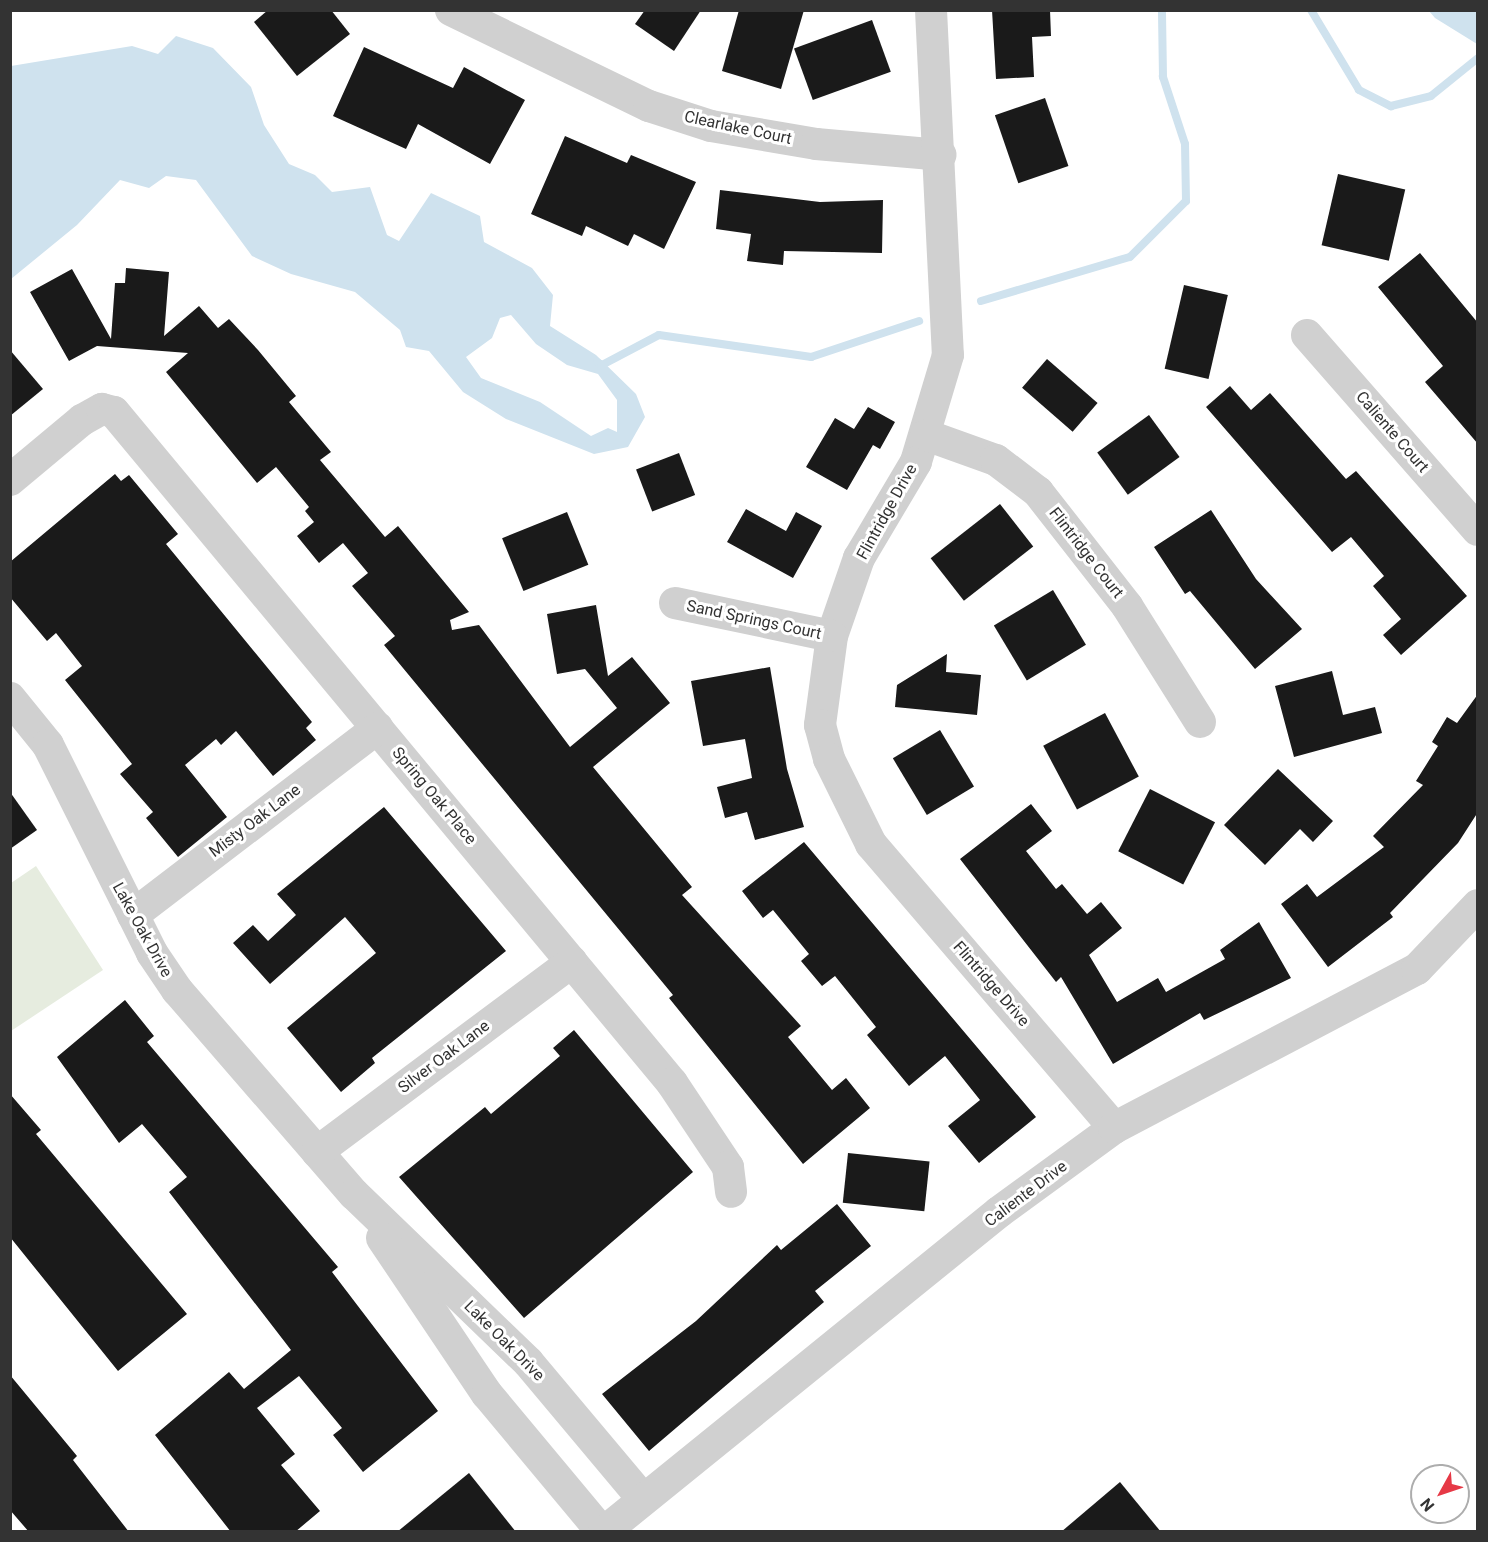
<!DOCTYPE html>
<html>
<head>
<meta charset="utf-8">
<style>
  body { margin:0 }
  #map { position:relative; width:1488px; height:1542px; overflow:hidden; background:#fff; font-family:Roboto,sans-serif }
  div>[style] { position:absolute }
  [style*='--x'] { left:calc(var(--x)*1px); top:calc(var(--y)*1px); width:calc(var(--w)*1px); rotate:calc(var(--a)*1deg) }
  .green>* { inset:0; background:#e6ecdf }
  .water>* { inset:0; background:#cfe2ee }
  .stream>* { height:8px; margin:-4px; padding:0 4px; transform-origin:4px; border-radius:4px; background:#cfe2ee }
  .building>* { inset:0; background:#1a1a1a; transform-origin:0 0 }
  .minor>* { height:32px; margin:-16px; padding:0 16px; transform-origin:16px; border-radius:16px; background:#d0d0d0 }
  span { translate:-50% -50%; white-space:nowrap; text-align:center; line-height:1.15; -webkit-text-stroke:6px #fff; paint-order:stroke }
  .street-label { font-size:16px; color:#333 }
  .frame { position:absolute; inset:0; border:12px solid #333; pointer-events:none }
  .north { position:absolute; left:1410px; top:1464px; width:60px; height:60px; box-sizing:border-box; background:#fff; border:2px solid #adadad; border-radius:50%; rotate:230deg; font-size:16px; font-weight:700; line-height:24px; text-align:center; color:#333 }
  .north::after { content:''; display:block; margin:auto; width:21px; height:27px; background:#e63946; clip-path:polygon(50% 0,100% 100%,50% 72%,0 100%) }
</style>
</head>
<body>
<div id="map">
  <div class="green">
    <div style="clip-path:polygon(36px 866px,103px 970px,11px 1031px,11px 883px)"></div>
  </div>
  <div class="water">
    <div style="clip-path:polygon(1429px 11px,1477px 11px,1477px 44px,1435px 18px)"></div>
    <div style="clip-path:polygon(evenodd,176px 36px,213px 48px,251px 87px,264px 125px,289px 164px,315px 175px,332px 192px,370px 187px,387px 235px,399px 241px,431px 193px,480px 216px,484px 242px,532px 268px,553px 295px,550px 326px,596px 355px,636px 394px,645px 417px,628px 447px,594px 454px,506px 419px,463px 392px,429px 351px,406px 347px,400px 330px,355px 292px,291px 274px,252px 256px,196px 180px,166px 176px,149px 188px,120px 180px,77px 225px,11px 279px,11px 66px,132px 46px,158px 54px,176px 36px,511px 315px,536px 344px,567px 365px,598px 374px,617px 400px,617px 432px,608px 428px,591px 436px,540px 402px,481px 378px,466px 357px,492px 338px,500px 318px,511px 315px)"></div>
  </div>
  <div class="stream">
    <div style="--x:1311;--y:10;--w:93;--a:59"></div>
    <div style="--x:1359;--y:90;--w:36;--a:27"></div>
    <div style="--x:1391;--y:106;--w:41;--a:-14"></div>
    <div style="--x:1431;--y:96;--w:60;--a:-39"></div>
    <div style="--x:981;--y:301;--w:155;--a:-16.5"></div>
    <div style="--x:1130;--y:257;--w:79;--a:-45"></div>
    <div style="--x:1186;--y:201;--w:57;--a:-91"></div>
    <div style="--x:1185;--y:144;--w:71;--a:-108.2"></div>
    <div style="--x:1163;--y:77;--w:67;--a:-90.9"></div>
    <div style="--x:597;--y:362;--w:6;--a:31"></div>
    <div style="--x:602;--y:365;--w:64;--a:-27.8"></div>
    <div style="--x:659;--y:335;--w:154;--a:8.2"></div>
    <div style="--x:811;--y:357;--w:114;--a:-18.4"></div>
  </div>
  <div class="building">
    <div style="clip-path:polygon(268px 10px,331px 10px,350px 34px,297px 76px,254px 22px)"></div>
    <div style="clip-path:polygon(645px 10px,701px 10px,674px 51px,635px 24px)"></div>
    <div style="clip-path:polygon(739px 10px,804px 10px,781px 89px,722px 71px)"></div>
    <div style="clip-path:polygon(992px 10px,1050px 10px,1051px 36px,1032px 37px,1034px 77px,996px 79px)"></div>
    <div style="left:872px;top:20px;width:55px;height:83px;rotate:70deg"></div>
    <div style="clip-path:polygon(364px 47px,453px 88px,464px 67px,525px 100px,490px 164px,418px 124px,406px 149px,333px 116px)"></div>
    <div style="left:1045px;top:98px;width:72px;height:53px;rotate:71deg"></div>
    <div style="clip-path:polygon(565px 136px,627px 163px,631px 155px,696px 182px,664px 249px,634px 234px,628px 246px,586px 226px,582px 236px,531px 214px)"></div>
    <div style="left:1338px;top:174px;width:69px;height:73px;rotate:13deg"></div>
    <div style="clip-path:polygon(720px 190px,820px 202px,883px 200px,882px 253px,784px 251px,783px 265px,747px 261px,751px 234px,716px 229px)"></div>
    <div style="clip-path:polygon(1420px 253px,1478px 323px,1478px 444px,1425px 382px,1443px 366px,1378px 287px)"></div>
    <div style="clip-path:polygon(126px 268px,169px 272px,164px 336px,199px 306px,218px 328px,229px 319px,258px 350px,296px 396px,289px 402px,331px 452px,320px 460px,385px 537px,398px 526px,469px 612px,450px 620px,452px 630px,479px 625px,570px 747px,617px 708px,585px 669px,557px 674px,547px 614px,596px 605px,608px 676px,632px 657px,670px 703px,593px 767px,692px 887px,682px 895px,801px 1026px,788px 1037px,832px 1090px,846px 1078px,870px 1108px,803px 1164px,669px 998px,673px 995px,384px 645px,395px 636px,352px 586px,368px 573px,343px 543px,319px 563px,297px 536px,314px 522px,305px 511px,309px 507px,276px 467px,257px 483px,166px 372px,188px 353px,97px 346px,69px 361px,30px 292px,72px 269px,111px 339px,115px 283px,125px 283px)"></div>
    <div style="left:1184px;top:285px;width:45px;height:86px;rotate:13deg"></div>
    <div style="clip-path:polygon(10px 350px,43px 389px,10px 416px)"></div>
    <div style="left:1047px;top:359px;width:67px;height:38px;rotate:41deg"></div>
    <div style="clip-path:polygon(1230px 386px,1251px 410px,1270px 393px,1346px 479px,1356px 471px,1467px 596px,1401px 655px,1383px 635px,1401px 619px,1373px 586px,1384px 576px,1351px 537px,1332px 552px,1206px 407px)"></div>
    <div style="clip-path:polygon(868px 407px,895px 422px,880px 449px,873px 445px,847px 490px,806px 467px,835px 418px,854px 429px)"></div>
    <div style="left:1149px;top:415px;width:52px;height:64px;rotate:54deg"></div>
    <div style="left:679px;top:453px;width:45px;height:46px;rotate:69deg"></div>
    <div style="clip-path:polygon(115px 474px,121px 481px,129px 475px,178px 534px,166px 544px,312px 722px,306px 728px,316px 740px,273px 776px,236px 731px,221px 745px,216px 739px,185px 765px,227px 817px,178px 857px,146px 818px,153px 812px,120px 774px,132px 764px,65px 680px,82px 666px,56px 633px,47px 641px,10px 597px,10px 562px)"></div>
    <div style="left:1000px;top:504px;width:54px;height:88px;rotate:52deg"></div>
    <div style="clip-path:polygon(746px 509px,786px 531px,796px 512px,822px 526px,793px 578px,727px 542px)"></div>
    <div style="clip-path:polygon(1211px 510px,1256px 579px,1302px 629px,1255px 669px,1190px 591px,1185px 594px,1154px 547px)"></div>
    <div style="left:567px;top:512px;width:57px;height:70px;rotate:68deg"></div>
    <div style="left:1053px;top:590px;width:64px;height:69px;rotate:59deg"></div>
    <div style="clip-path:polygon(947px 654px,946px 672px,981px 675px,977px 715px,895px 707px,897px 685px)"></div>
    <div style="clip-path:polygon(770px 667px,787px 769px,804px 827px,755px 840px,747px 812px,725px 818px,717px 787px,752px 778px,745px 739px,703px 746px,691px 681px)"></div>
    <div style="clip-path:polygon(1332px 671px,1343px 715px,1375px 707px,1382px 733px,1294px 757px,1275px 686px)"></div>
    <div style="clip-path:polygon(1478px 694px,1478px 812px,1458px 843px,1390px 913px,1393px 917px,1328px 967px,1281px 904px,1307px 884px,1317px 897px,1384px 847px,1373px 836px,1423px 785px,1416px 781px,1438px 746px,1432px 742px,1447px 717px,1457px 723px)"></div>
    <div style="left:1105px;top:713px;width:72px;height:70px;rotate:62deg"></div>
    <div style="left:940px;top:730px;width:66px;height:55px;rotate:59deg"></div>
    <div style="clip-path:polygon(1278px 769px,1333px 821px,1313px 842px,1300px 829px,1265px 865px,1224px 825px)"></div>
    <div style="left:1150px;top:789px;width:73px;height:70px;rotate:27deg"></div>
    <div style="clip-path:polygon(10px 792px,37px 830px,10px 849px)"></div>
    <div style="clip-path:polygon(1031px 804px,1052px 831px,1026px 851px,1056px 889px,1062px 884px,1087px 914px,1101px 902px,1122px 928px,1089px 955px,1117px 1002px,1158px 978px,1166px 992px,1225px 959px,1220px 950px,1259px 922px,1291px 978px,1204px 1020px,1200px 1013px,1113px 1064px,1061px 977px,1056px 982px,960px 859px)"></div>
    <div style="clip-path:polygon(384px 807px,506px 951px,372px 1058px,375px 1063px,341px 1092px,287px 1028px,376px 953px,345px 917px,270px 984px,233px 943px,253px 925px,268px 941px,296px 915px,277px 894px)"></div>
    <div style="clip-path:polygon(804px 842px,1036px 1117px,979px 1163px,948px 1126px,980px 1100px,945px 1056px,909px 1086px,867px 1035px,876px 1027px,835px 976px,822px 986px,801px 961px,809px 954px,773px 910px,763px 918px,742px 891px)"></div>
    <div style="clip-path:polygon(125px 1000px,154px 1036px,147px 1042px,338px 1267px,332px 1272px,438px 1411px,363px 1472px,333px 1435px,342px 1428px,299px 1376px,257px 1408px,295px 1454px,281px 1465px,320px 1511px,295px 1532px,231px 1532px,155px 1435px,229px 1372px,244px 1389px,291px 1350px,169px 1192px,187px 1177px,142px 1124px,119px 1143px,57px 1057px)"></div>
    <div style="clip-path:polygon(574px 1030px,693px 1172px,524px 1318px,399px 1177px,485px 1107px,491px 1114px,560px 1056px,553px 1048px)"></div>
    <div style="clip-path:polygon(10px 1094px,41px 1130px,36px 1134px,187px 1314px,118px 1371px,10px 1237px)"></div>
    <div style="left:848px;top:1153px;width:82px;height:50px;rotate:6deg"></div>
    <div style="clip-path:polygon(837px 1204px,871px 1246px,815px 1291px,824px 1302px,649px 1451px,602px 1394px,696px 1321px,777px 1245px,781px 1250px)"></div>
    <div style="clip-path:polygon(10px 1375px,77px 1456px,73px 1460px,129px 1532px,29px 1532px,10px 1510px)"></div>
    <div style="clip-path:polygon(469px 1473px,516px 1532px,397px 1532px)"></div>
    <div style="clip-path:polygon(1120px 1482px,1161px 1532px,1061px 1532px)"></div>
  </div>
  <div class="minor">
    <div style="--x:451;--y:10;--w:220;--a:25.9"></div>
    <div style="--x:649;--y:106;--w:65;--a:17.9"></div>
    <div style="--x:711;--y:126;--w:107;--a:9.7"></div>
    <div style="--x:816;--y:144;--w:125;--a:5"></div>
    <div style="--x:931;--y:10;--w:345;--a:87.2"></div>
    <div style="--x:948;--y:355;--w:112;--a:106.7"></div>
    <div style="--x:916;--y:462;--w:112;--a:120.7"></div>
    <div style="--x:859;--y:558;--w:83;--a:109.1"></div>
    <div style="--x:832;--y:636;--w:90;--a:97.7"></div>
    <div style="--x:820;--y:725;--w:35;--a:75"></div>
    <div style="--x:829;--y:759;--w:95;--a:63.7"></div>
    <div style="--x:871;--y:844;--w:374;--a:49.4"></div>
    <div style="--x:1307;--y:335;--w:259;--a:48.8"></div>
    <div style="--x:926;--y:435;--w:74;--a:19.7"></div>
    <div style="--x:996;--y:460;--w:53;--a:37.3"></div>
    <div style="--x:1038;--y:492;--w:145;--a:52"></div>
    <div style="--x:1127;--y:606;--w:137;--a:57.8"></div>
    <div style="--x:10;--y:480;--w:94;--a:-39.8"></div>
    <div style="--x:82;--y:420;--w:23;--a:-29"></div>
    <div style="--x:102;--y:409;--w:12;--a:14"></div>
    <div style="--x:114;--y:412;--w:873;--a:50.25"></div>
    <div style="--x:672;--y:1083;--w:101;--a:56.3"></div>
    <div style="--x:728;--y:1167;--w:25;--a:83"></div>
    <div style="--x:675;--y:603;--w:160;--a:11.9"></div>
    <div style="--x:10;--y:698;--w:60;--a:51"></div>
    <div style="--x:48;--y:745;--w:233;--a:63.4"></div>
    <div style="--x:152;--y:953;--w:45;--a:56"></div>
    <div style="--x:177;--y:990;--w:270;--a:49.1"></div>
    <div style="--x:354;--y:1194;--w:242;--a:44"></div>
    <div style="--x:528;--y:1362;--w:179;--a:50"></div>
    <div style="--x:133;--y:915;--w:308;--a:-37.4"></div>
    <div style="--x:317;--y:1152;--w:318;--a:-36.7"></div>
    <div style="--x:382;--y:1238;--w:188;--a:56.1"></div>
    <div style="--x:487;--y:1394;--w:180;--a:50.2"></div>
    <div style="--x:604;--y:1532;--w:508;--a:-39.01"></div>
    <div style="--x:999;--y:1212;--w:142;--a:-36.1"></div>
    <div style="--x:1114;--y:1128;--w:342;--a:-27.7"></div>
    <div style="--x:1417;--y:969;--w:88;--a:-46.4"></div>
  </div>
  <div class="street-label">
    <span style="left:738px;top:128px;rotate:12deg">Clearlake Court</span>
    <span style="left:1392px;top:432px;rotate:49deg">Caliente Court</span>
    <span style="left:887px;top:512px;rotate:-61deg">Flintridge Drive</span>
    <span style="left:1086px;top:553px;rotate:52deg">Flintridge Court</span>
    <span style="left:754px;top:620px;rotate:12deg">Sand Springs Court</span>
    <span style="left:434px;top:796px;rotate:50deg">Spring Oak Place</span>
    <span style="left:255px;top:821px;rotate:-37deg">Misty Oak Lane</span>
    <span style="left:142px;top:930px;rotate:61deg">Lake Oak Drive</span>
    <span style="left:991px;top:984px;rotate:49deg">Flintridge Drive</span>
    <span style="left:444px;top:1057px;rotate:-37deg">Silver Oak Lane</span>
    <span style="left:1026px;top:1194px;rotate:-37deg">Caliente Drive</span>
    <span style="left:504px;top:1341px;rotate:45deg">Lake Oak Drive</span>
  </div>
  <div class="frame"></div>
  <div class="north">N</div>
</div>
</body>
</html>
